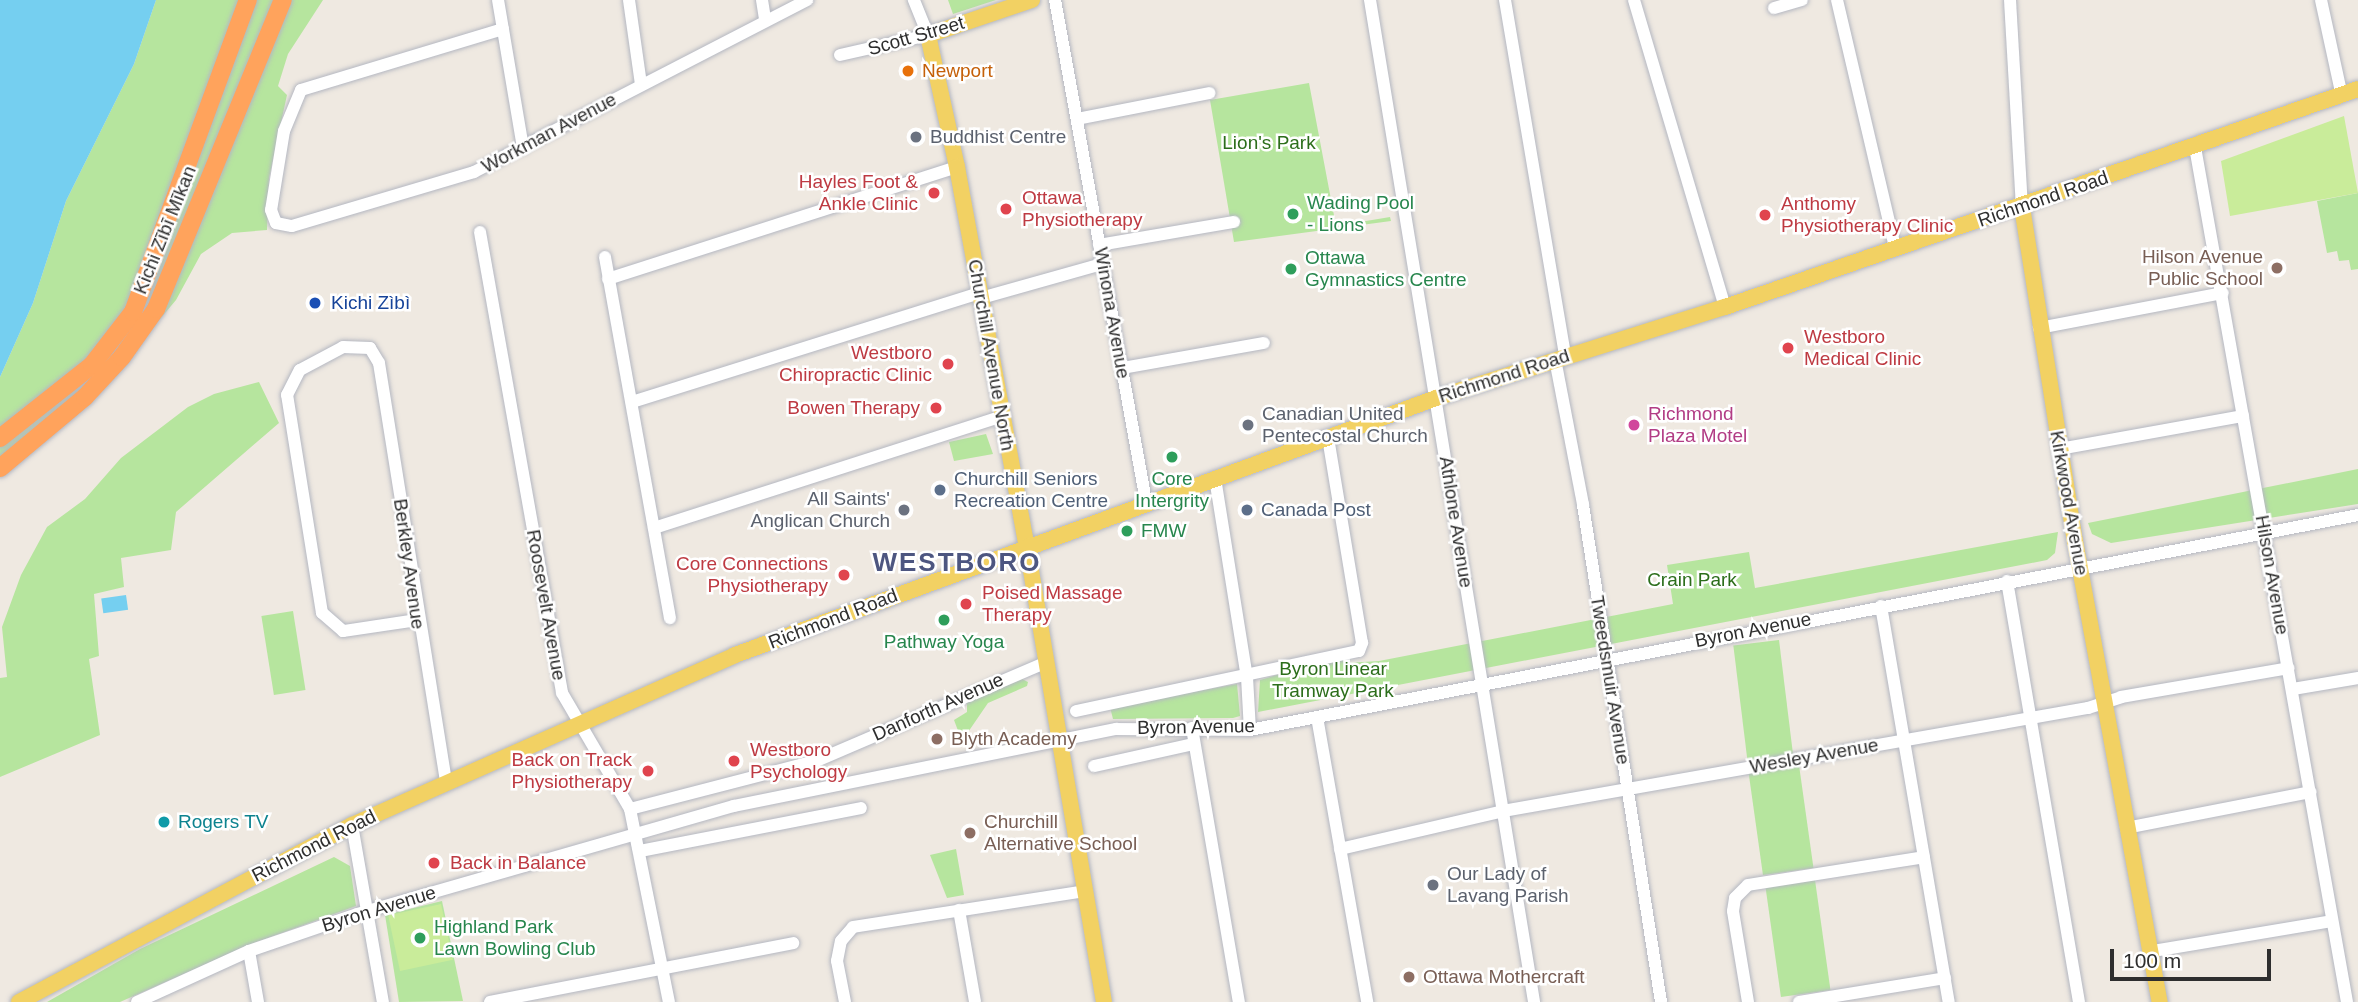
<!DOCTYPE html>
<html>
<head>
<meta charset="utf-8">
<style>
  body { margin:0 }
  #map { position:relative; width:2358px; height:1002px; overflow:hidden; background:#efe9e1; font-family:Helvetica,sans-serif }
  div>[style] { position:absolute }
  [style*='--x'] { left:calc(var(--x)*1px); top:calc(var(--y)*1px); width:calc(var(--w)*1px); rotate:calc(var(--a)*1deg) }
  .green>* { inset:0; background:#b6e59e; transform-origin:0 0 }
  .pitch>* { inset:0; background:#c9ec9a; transform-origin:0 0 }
  .water>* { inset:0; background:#75cff0; transform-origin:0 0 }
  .round { border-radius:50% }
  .roads { filter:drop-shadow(0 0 2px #b4b7c1) drop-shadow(0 0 2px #b4b7c1) }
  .minor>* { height:12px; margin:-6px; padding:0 6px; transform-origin:6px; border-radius:6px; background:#fff }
  .major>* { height:16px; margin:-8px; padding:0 8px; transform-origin:8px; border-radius:8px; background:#f2d163 }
  .highway>* { height:18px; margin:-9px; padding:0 9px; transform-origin:9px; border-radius:9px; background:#ffa35c }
  .dots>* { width:19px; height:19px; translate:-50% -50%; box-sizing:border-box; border:4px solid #fff; border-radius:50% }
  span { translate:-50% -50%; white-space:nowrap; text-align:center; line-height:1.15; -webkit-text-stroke:5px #fff; paint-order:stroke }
  .street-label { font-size:19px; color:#2e2e2e }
  .food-label { font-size:19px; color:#c56008 }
  .left { translate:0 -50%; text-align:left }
  .worship-label { font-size:19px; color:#5b616d }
  .right { translate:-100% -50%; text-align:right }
  .park-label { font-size:19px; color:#2c6e1b }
  .health-label { font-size:19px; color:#be3a42 }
  .leisure-label { font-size:19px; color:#27864d }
  .education-label { font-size:19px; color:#785e54 }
  .transit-label { font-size:19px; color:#164399 }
  .hotel-label { font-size:19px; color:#b23c85 }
  .service-label { font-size:19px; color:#4e5e75 }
  .culture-label { font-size:19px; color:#0d838f }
  .district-label { font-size:26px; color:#4d5680; font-weight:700; letter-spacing:2px }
  .scale { position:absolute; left:2110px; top:949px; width:161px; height:32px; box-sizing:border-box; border:4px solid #2e2e2e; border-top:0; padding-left:9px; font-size:21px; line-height:24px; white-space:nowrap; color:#2e2e2e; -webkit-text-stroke:5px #fff; paint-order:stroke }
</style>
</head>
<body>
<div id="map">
  <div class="green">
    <div style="clip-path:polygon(156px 0,323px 0,288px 54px,278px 86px,287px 95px,269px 178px,267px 230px,232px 233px,201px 254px,176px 300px,124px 362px,0 473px,0 377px,33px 303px,66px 201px,134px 64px)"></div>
    <div style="clip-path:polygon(948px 0,996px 0,953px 14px)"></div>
    <div style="clip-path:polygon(1309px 83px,1336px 226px,1390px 217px,1391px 221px,1234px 242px,1210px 100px)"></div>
    <div style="clip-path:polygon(2358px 193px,2358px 269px,2351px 270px,2349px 260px,2339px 261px,2337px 251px,2327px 253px,2317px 201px)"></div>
    <div style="clip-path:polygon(259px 382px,279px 423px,176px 512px,171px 550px,121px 558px,124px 587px,94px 594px,99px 656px,89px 659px,100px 735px,0 777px,0 678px,7px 677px,2px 627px,21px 575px,47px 527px,85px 499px,121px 458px,188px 407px,214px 394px)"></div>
    <div style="clip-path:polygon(986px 434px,993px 454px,954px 461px,949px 442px)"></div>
    <div style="clip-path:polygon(2358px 469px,2358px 504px,2111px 543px,2092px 534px,2088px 523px)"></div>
    <div style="clip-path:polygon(2058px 532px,2055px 553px,2047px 560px,1258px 712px,1260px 680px,1344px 655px,1346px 663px,1379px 661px,1673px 604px,1667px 565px,1749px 552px,1755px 588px)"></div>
    <div style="left:293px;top:611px;width:80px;height:32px;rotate:81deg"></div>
    <div style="left:1779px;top:640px;width:116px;height:46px;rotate:83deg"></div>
    <div style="clip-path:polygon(1022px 679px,1028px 682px,1027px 686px,988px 703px,964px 738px,960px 736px,954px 720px,967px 712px,967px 703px)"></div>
    <div style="clip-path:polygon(1237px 684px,1240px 716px,1233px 718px,1113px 719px,1110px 707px)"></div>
    <div style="left:1799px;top:765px;width:104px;height:51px;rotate:82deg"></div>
    <div style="clip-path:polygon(956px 849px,964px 895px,947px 898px,930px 855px)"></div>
    <div style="clip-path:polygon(334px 857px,350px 866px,356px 906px,254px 943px,120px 1002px,47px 1002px,140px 949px)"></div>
    <div style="left:1815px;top:880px;width:111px;height:50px;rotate:82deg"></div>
    <div style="clip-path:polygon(442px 901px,463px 1001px,399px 1002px,385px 915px)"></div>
  </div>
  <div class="pitch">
    <div style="clip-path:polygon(2344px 116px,2358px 193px,2230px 216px,2221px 161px)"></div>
    <div style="left:441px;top:904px;width:57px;height:54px;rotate:78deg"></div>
  </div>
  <div class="water">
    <div style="clip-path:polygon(0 0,156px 0,134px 64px,66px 201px,33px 303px,0 377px)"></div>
    <div class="round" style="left:1284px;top:205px;width:18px;height:18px"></div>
    <div style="left:126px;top:595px;width:15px;height:25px;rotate:82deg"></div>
  </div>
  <div class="roads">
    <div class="minor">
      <div style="--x:498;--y:0;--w:150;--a:80.4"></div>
      <div style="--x:629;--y:0;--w:85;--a:81.9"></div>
      <div style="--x:762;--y:0;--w:19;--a:81"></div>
      <div style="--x:1055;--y:0;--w:509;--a:79.71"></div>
      <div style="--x:1370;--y:0;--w:1015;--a:80.7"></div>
      <div style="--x:1505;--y:0;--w:360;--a:80.4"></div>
      <div style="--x:1634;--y:0;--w:320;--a:73.5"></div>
      <div style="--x:1837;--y:0;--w:255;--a:76.8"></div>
      <div style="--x:2010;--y:0;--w:207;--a:86.7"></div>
      <div style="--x:2321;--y:0;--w:98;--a:77.7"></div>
      <div style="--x:1774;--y:8;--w:29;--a:-16"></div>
      <div style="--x:503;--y:29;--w:211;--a:163.2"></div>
      <div style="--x:301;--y:90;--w:44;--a:112.5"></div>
      <div style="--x:284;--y:131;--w:80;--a:99.3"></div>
      <div style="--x:271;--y:210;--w:14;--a:69"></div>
      <div style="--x:276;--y:223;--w:16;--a:11"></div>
      <div style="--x:292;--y:226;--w:190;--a:-16.5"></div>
      <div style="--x:474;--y:172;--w:375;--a:-27.3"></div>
      <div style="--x:840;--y:55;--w:90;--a:-12.8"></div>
      <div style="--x:928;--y:35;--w:38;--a:-112"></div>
      <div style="--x:1077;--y:119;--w:135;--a:-11.1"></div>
      <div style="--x:2195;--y:147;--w:868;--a:79.92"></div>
      <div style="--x:480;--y:232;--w:468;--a:79.9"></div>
      <div style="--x:562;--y:693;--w:134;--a:59.6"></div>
      <div style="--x:630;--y:809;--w:197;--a:78.6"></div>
      <div style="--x:1099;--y:245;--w:137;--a:-9.7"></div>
      <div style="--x:605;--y:257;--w:367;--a:79.8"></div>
      <div style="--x:608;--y:279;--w:367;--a:-17.8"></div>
      <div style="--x:981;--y:298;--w:126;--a:-15.7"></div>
      <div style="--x:2039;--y:328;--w:187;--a:-10.8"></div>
      <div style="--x:1555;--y:359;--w:149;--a:79.1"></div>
      <div style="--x:1583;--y:505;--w:503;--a:81.08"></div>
      <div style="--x:1122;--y:368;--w:144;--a:-10"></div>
      <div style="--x:632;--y:402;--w:365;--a:-17.4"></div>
      <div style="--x:2059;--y:449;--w:187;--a:-10.2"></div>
      <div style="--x:1215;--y:478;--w:202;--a:80.9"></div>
      <div style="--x:1247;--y:677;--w:53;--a:86.8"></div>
      <div style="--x:654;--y:528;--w:366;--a:-17.8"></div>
      <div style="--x:2007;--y:581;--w:427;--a:80.3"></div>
      <div style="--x:1881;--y:606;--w:402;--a:80.3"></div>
      <div style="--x:417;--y:620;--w:75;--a:171.5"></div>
      <div style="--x:343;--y:631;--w:28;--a:-139"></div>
      <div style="--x:322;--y:613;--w:221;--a:-99.1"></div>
      <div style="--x:287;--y:395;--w:28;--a:-63"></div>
      <div style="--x:300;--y:370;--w:49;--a:-28.1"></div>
      <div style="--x:343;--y:347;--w:27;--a:2"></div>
      <div style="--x:370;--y:348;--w:17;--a:59"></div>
      <div style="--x:379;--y:363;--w:424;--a:80.9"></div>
      <div style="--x:2293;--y:689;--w:66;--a:-9.6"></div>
      <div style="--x:1076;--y:711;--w:289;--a:-12"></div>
      <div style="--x:1359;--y:651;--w:9;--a:-69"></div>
      <div style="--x:1362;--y:643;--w:208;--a:-99.4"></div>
      <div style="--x:1317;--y:717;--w:289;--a:80"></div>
      <div style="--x:1192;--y:728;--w:278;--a:80.3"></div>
      <div style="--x:1094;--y:766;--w:101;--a:-12.5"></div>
      <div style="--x:630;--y:809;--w:192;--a:-14.5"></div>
      <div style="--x:816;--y:761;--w:249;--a:-23.2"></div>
      <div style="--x:352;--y:825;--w:180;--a:80.1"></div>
      <div style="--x:2126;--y:828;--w:188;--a:-11"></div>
      <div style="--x:1340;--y:849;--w:167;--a:-13.1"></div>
      <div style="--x:1503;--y:811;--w:594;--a:-9.99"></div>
      <div style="--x:2088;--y:708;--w:35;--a:-18"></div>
      <div style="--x:2121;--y:697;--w:170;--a:-9.8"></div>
      <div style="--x:640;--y:851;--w:225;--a:-11"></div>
      <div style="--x:959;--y:910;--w:93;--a:80.1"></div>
      <div style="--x:249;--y:951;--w:52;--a:80"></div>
      <div style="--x:2153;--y:951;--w:181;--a:-9.5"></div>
      <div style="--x:137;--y:1002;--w:123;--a:-24.5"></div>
      <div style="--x:249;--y:951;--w:114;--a:-18.9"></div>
      <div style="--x:357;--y:914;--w:392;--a:-16"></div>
      <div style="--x:734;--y:806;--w:390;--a:-11.4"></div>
      <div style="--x:1116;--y:729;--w:134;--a:0.4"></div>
      <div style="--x:1250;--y:730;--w:1129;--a:-10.98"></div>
      <div style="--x:490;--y:1002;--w:309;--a:-11"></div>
      <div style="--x:845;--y:1002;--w:42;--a:-101"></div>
      <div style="--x:837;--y:961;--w:20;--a:-79"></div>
      <div style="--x:841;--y:941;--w:18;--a:-49"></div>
      <div style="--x:853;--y:927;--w:235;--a:-8.8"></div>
      <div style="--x:1748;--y:1002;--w:92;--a:-99.4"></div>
      <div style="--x:1733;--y:911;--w:13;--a:-81"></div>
      <div style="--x:1735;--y:898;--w:18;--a:-45"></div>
      <div style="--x:1748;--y:885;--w:178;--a:-9"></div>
      <div style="--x:1799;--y:1002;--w:148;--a:-9.3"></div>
    </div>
    <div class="major">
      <div style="--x:1032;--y:0;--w:110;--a:161.4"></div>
      <div style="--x:928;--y:35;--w:135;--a:77.6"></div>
      <div style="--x:957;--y:167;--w:386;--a:79.6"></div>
      <div style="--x:1027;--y:547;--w:461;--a:80.4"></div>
      <div style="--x:2022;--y:207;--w:338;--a:81"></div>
      <div style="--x:2075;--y:541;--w:469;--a:79.6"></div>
      <div style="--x:19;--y:1002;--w:377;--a:-28"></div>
      <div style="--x:352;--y:825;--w:419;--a:-23.9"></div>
      <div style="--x:735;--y:655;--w:747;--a:-20.13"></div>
      <div style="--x:1436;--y:398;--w:303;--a:-17.5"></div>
      <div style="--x:1725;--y:307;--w:669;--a:-19"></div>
    </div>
    <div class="highway">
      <div style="--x:0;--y:438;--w:117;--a:-38.4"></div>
      <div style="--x:92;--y:365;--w:67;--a:-52.3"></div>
      <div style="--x:133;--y:312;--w:333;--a:-69.8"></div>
      <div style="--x:0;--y:468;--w:111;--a:-39.9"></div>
      <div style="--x:85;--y:397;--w:54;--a:-47.2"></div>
      <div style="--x:122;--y:357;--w:59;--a:-54.7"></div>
      <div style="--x:156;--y:309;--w:334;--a:-67.7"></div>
    </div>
  </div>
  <div class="dots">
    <div style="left:908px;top:71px;background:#e8710a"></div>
    <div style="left:916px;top:137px;background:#6b7280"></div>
    <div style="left:934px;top:193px;background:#e0444e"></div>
    <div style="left:1006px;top:209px;background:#e0444e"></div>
    <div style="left:1293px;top:214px;background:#2e9e5b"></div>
    <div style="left:1765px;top:215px;background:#e0444e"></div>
    <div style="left:2277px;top:268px;background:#8d6e63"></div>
    <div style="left:1291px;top:269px;background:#2e9e5b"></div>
    <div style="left:315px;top:303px;background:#1a4fb4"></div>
    <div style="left:1788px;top:348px;background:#e0444e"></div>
    <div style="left:948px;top:364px;background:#e0444e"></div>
    <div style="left:936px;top:408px;background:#e0444e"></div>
    <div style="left:1248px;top:425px;background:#6b7280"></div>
    <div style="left:1634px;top:425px;background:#d1479c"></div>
    <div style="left:1172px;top:457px;background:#2e9e5b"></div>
    <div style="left:940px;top:490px;background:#5c6f8a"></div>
    <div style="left:904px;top:510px;background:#6b7280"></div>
    <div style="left:1247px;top:510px;background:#5c6f8a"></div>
    <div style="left:1127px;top:531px;background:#2e9e5b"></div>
    <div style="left:844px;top:575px;background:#e0444e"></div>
    <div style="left:966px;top:604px;background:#e0444e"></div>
    <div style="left:944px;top:620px;background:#2e9e5b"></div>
    <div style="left:937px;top:739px;background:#8d6e63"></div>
    <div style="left:734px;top:761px;background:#e0444e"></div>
    <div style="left:648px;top:771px;background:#e0444e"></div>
    <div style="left:164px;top:822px;background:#0f9aa8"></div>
    <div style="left:970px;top:833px;background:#8d6e63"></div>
    <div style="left:434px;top:863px;background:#e0444e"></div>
    <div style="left:1433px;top:885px;background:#6b7280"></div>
    <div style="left:420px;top:938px;background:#2e9e5b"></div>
    <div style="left:1409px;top:977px;background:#8d6e63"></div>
  </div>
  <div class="street-label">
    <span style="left:916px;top:36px;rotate:-16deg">Scott Street</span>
    <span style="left:549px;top:133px;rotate:-28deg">Workman Avenue</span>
    <span style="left:2043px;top:199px;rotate:-19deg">Richmond Road</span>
    <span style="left:165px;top:230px;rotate:-68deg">Kichi Zībī Mīkan</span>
    <span style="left:1112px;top:313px;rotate:80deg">Winona Avenue</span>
    <span style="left:991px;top:355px;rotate:80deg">Churchill Avenue North</span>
    <span style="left:1504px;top:376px;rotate:-18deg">Richmond Road</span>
    <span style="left:2069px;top:503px;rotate:80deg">Kirkwood Avenue</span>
    <span style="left:1456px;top:522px;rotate:81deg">Athlone Avenue</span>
    <span style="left:409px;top:564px;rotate:82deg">Berkley Avenue</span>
    <span style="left:2272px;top:575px;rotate:80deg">Hilson Avenue</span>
    <span style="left:546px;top:605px;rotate:80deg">Roosevelt Avenue</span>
    <span style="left:833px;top:619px;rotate:-21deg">Richmond Road</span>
    <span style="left:1753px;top:630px;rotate:-11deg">Byron Avenue</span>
    <span style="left:1610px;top:680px;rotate:81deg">Tweedsmuir Avenue</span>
    <span style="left:938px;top:707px;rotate:-24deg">Danforth Avenue</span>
    <span style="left:1196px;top:727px;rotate:-1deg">Byron Avenue</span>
    <span style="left:1814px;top:756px;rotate:-10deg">Wesley Avenue</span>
    <span style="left:314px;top:846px;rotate:-27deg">Richmond Road</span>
    <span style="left:379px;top:909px;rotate:-17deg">Byron Avenue</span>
  </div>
  <div class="food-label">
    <span class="left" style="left:922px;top:71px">Newport</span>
  </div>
  <div class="worship-label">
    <span class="left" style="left:930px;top:137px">Buddhist Centre</span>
    <span class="left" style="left:1262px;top:425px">Canadian United<br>Pentecostal Church</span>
    <span class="right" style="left:890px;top:510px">All Saints'<br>Anglican Church</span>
    <span class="left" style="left:1447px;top:885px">Our Lady of<br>Lavang Parish</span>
  </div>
  <div class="park-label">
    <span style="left:1269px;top:143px">Lion's Park</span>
    <span style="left:1692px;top:580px">Crain Park</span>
    <span style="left:1333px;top:680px">Byron Linear<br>Tramway Park</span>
  </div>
  <div class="health-label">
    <span class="right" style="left:918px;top:193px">Hayles Foot &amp;<br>Ankle Clinic</span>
    <span class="left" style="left:1022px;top:209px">Ottawa<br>Physiotherapy</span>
    <span class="left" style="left:1781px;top:215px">Anthomy<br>Physiotherapy Clinic</span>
    <span class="left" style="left:1804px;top:348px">Westboro<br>Medical Clinic</span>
    <span class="right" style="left:932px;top:364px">Westboro<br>Chiropractic Clinic</span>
    <span class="right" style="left:920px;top:408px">Bowen Therapy</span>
    <span class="right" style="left:828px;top:575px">Core Connections<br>Physiotherapy</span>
    <span class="left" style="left:982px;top:604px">Poised Massage<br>Therapy</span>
    <span class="left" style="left:750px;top:761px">Westboro<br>Psychology</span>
    <span class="right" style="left:632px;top:771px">Back on Track<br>Physiotherapy</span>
    <span class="left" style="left:450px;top:863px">Back in Balance</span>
  </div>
  <div class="leisure-label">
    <span class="left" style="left:1307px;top:214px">Wading Pool<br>- Lions</span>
    <span class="left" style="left:1305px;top:269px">Ottawa<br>Gymnastics Centre</span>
    <span style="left:1172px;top:490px">Core<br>Intergrity</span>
    <span class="left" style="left:1141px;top:531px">FMW</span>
    <span style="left:944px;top:642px">Pathway Yoga</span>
    <span class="left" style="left:434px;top:938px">Highland Park<br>Lawn Bowling Club</span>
  </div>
  <div class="education-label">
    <span class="right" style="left:2263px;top:268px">Hilson Avenue<br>Public School</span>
    <span class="left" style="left:951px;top:739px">Blyth Academy</span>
    <span class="left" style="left:984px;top:833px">Churchill<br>Alternative School</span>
    <span class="left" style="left:1423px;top:977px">Ottawa Mothercraft</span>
  </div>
  <div class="transit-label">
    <span class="left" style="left:331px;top:303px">Kichi Zìbì</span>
  </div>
  <div class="hotel-label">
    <span class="left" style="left:1648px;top:425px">Richmond<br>Plaza Motel</span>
  </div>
  <div class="service-label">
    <span class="left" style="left:954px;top:490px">Churchill Seniors<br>Recreation Centre</span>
    <span class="left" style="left:1261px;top:510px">Canada Post</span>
  </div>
  <div class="culture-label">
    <span class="left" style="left:178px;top:822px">Rogers TV</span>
  </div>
  <div class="district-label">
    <span style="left:957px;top:563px">WESTBORO</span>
  </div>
  <div class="scale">100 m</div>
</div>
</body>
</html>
